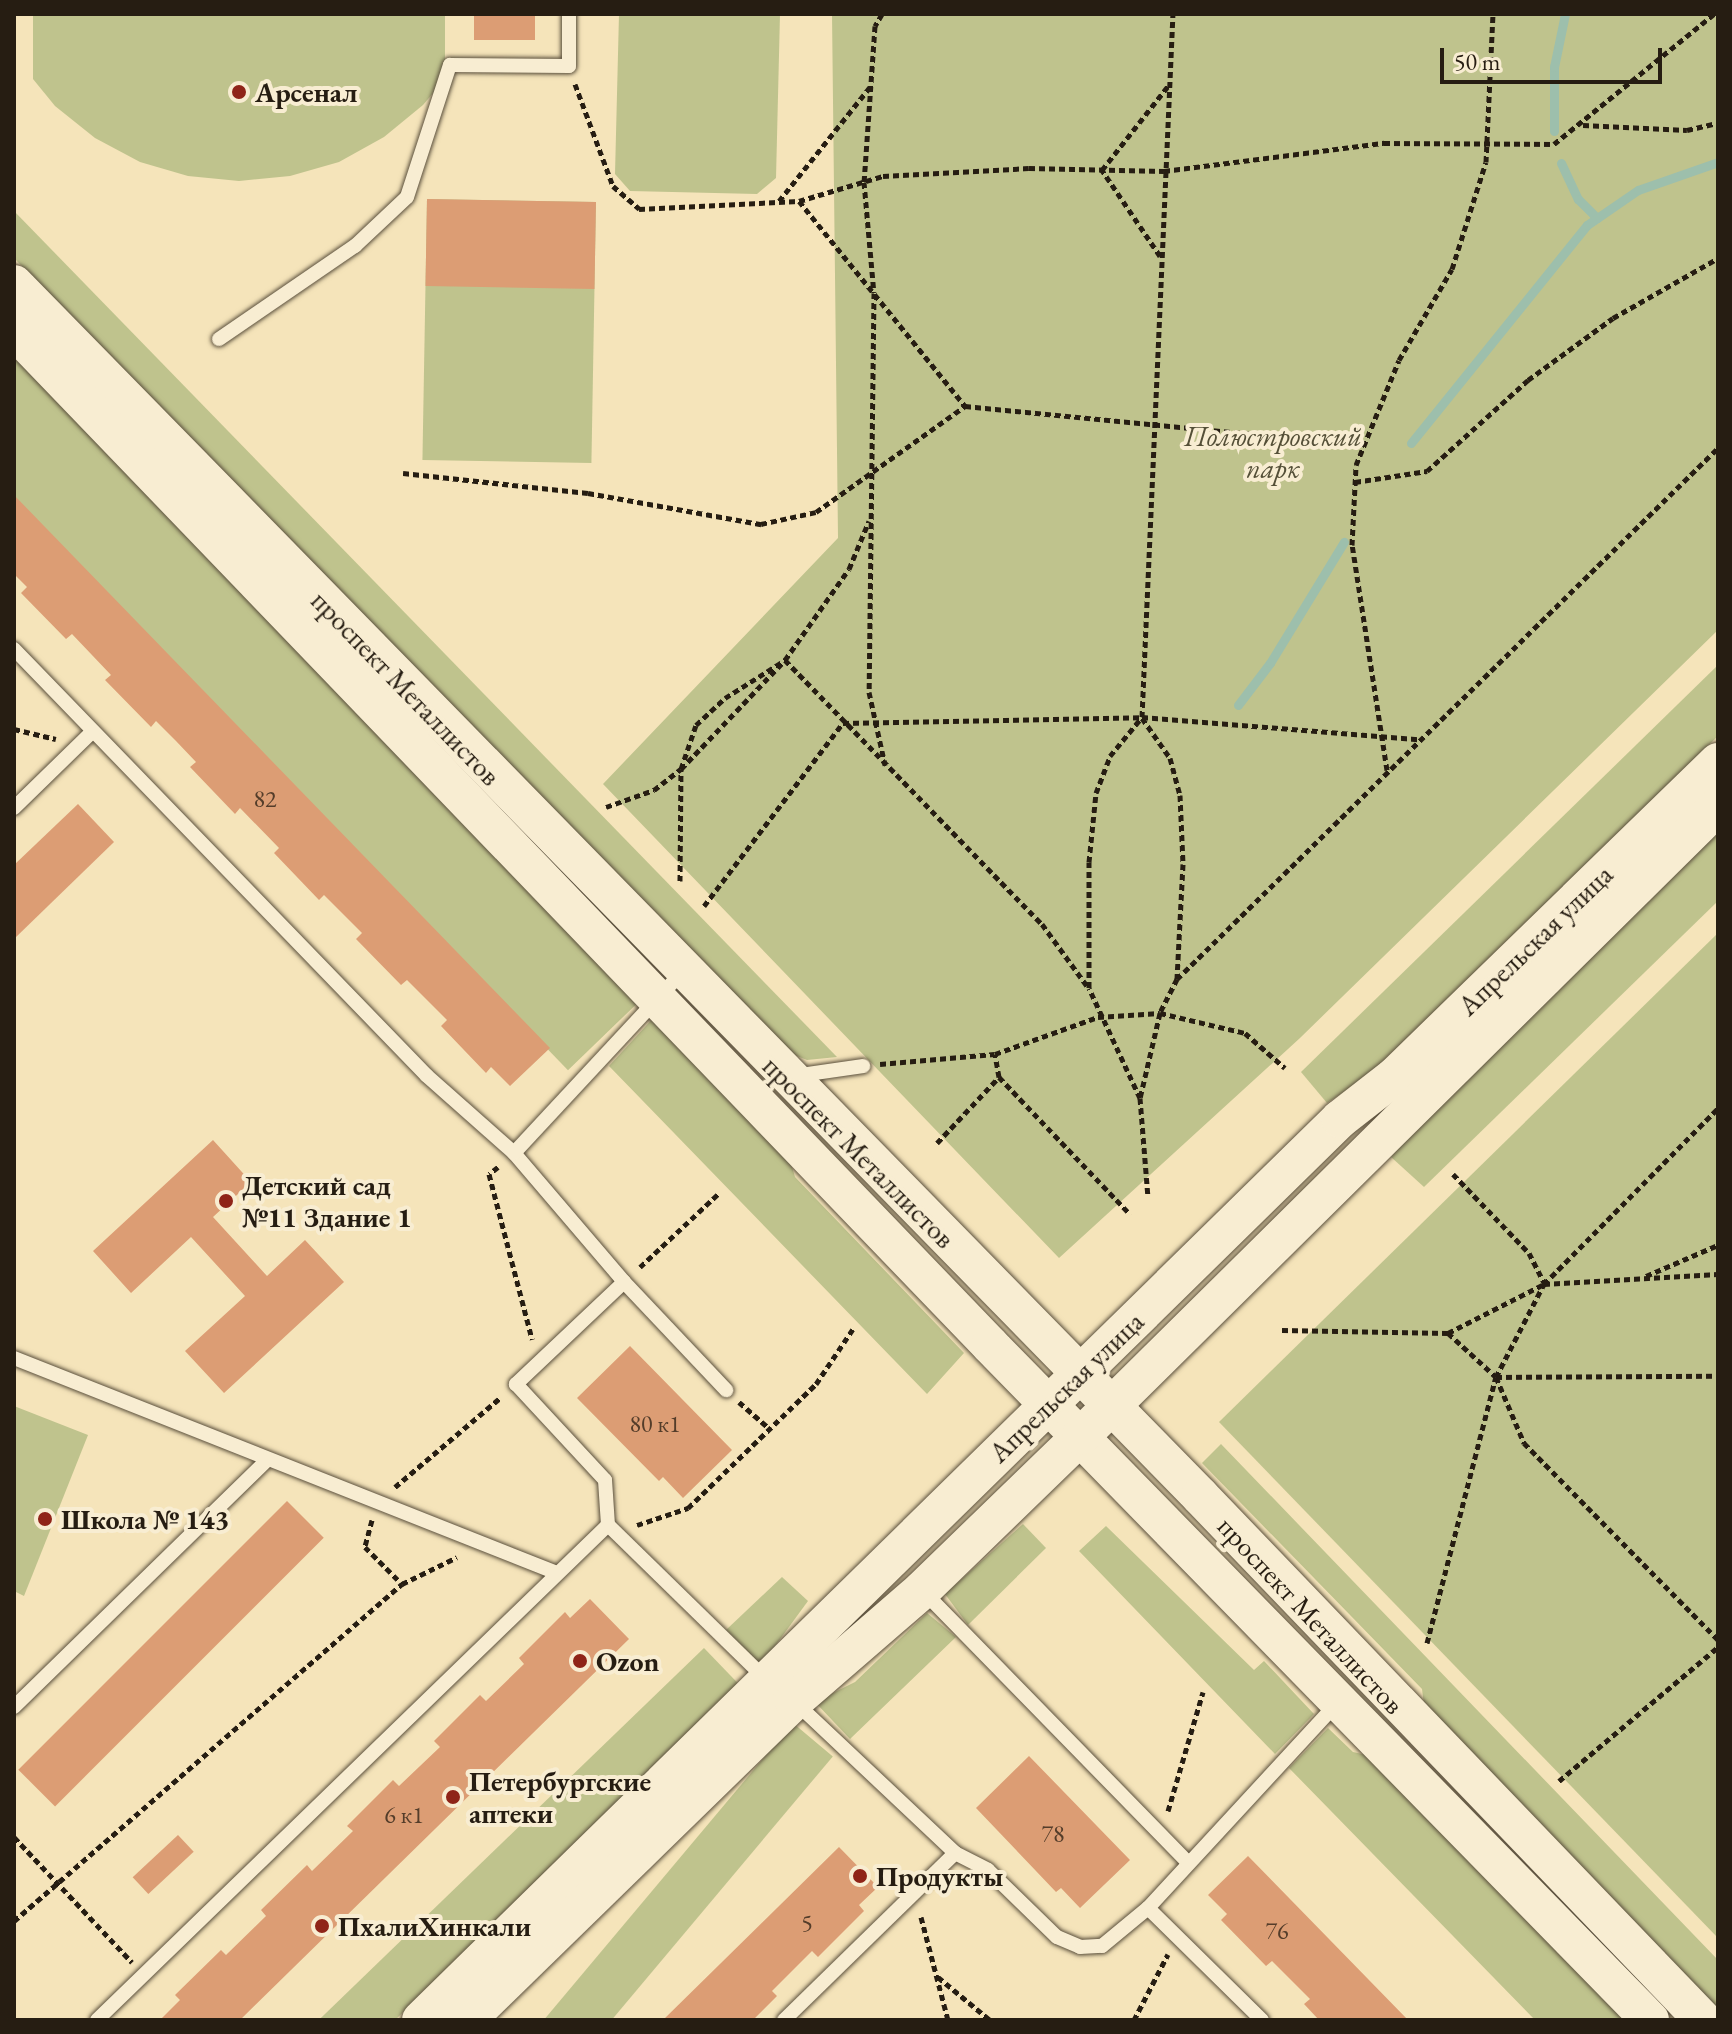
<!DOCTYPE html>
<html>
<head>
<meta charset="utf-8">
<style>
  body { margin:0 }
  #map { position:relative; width:1732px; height:2034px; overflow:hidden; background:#f5e4ba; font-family:"EB Garamond",serif }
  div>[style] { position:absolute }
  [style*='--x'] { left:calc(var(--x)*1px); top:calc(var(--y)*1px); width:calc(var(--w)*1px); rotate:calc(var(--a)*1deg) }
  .green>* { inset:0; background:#bfc38d; transform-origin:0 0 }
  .stream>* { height:9px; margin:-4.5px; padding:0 4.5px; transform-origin:4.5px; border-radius:4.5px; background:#9dbfac }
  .building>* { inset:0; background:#dc9d74; transform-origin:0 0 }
  .path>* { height:5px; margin-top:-2.5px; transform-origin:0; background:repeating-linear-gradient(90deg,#261d12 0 6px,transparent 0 10px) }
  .roads { filter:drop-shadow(0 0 2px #5a4f3c) drop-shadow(0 0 2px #5a4f3c) }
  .lane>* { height:14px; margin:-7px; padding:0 7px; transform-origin:7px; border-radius:7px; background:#f8edd2 }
  .secondary>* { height:38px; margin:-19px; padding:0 19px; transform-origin:19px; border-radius:19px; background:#f8edd2 }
  .dots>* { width:22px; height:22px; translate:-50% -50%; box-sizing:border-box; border:4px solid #f8edd2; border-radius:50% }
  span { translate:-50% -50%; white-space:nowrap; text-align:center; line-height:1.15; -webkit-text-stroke:8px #f8edd2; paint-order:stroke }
  .number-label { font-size:24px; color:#543d2a }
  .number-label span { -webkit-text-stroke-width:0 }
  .poi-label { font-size:28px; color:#261d12; font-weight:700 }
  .left { translate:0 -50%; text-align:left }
  .park-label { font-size:28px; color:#544f37; font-style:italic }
  .street-label { font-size:28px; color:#261d12 }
  .frame { position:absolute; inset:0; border:16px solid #261d12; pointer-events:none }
  .scale { position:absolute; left:1440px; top:48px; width:222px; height:36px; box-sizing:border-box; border:4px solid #261d12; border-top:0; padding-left:10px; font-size:24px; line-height:28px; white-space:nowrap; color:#261d12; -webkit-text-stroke:6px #f8edd2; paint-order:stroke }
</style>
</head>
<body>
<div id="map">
  <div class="green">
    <div style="clip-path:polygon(33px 14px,445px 14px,445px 79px,423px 105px,384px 137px,339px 162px,290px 176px,239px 181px,188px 176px,140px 162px,95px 138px,55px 106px,33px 79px)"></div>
    <div style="clip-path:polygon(619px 14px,780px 14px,776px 178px,757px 194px,630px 191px,615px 174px)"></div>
    <div style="clip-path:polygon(832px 14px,1718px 14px,1718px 630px,1300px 1038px,1059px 1258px,603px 784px,838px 538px)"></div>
    <div style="left:427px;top:199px;width:169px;height:261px;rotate:1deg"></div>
    <div style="clip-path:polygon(14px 211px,837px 1057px,807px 1060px,782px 1050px,14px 258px)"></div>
    <div style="left:14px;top:354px;width:900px;height:99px;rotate:46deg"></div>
    <div style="clip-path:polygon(1718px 665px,1718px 736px,1370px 1075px,1327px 1103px,1301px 1072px)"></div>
    <div style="clip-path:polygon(1718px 829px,1718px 901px,1424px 1187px,1391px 1157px,1434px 1105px)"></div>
    <div style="clip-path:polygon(1718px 933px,1718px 1938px,1219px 1422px)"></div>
    <div style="clip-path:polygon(656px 1015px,787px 1150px,795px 1177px,964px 1353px,927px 1394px,609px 1066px)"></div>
    <div style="clip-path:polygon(14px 1406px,88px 1435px,24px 1596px,14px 1591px)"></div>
    <div style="clip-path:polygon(1221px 1444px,1718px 1960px,1718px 2010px,1425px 1712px,1422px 1689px,1202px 1463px)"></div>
    <div style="clip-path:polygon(1023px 1524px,1046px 1548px,968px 1625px,945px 1594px)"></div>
    <div style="clip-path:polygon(1106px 1526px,1254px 1670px,1264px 1661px,1314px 1714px,1275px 1754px,1079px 1551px)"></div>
    <div style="clip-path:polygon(782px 1577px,808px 1601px,761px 1665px,726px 1630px)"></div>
    <div style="clip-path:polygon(927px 1613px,956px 1637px,850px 1739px,815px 1702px,855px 1682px)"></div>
    <div style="left:704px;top:1648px;width:53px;height:533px;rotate:46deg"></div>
    <div style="left:793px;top:1723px;width:52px;height:426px;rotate:40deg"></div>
    <div style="clip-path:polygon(1328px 1728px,1353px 1752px,1371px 1756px,1634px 2020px,1535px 2020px,1289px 1768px)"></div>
  </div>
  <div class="stream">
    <div style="--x:1554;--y:131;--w:64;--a:-90"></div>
    <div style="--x:1554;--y:67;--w:54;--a:-78.3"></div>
    <div style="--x:1561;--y:163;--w:40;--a:65"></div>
    <div style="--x:1578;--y:199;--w:27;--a:45"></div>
    <div style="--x:1411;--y:443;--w:280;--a:-51.1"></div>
    <div style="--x:1587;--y:225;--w:62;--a:-34.5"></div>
    <div style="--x:1638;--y:190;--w:85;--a:-19.3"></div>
    <div style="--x:1238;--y:705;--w:53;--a:-52.7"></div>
    <div style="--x:1270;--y:663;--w:142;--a:-58.6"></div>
  </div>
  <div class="building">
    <div style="left:474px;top:14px;width:61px;height:26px"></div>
    <div style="left:427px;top:199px;width:169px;height:87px;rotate:1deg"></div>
    <div style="clip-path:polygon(14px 495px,550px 1048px,510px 1086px,491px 1067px,486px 1073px,441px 1026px,447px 1020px,407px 980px,401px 985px,356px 939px,362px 933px,324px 895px,319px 900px,274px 853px,279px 848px,240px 808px,235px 814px,190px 767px,196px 762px,176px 741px,156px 721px,151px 727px,105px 680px,111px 675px,72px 634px,66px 639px,21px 593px,27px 587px,14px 574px)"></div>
    <div style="clip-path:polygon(78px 804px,114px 842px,14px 939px,14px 865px)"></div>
    <div style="clip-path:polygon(213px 1140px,251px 1182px,213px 1217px,267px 1276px,305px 1240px,344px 1282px,224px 1393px,185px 1351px,245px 1296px,191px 1237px,131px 1293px,93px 1251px)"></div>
    <div style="clip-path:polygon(630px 1346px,732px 1450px,683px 1498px,663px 1477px,659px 1481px,577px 1398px)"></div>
    <div style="left:287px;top:1501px;width:52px;height:380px;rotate:45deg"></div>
    <div style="clip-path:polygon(590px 1599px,629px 1639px,240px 2020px,160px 2020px,180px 2000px,175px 1995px,221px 1950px,226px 1955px,266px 1916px,261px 1910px,307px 1865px,312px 1871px,353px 1831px,347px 1826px,393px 1780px,399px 1786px,440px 1747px,434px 1741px,480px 1695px,486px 1701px,524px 1664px,519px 1658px,565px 1612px,570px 1618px)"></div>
    <div style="clip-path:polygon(1029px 1756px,1130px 1860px,1080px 1908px,1061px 1888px,1056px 1892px,976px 1808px)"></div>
    <div style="left:178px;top:1835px;width:23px;height:62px;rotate:47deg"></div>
    <div style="clip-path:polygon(839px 1847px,878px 1887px,859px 1905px,864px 1911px,818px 1957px,812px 1951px,772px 1991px,777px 1996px,753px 2020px,663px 2020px)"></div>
    <div style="clip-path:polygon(1248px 1856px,1408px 2020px,1319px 2020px,1304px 2004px,1310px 1999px,1272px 1961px,1266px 1966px,1221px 1920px,1227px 1914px,1208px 1895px)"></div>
  </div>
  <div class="path">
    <div style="--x:882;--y:14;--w:14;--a:120"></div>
    <div style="--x:875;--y:26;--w:156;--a:94"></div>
    <div style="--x:864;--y:182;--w:111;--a:84.9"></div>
    <div style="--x:874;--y:293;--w:399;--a:90.7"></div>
    <div style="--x:869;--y:692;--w:75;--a:77.6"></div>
    <div style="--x:575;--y:84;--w:109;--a:69.6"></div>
    <div style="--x:613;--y:186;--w:35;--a:41"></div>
    <div style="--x:639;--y:209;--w:160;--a:-2.9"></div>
    <div style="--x:799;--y:201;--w:88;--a:-16.6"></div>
    <div style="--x:883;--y:176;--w:146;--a:-3.1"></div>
    <div style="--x:1029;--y:168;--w:135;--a:1.3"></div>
    <div style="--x:1164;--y:171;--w:222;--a:-7.3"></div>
    <div style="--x:1384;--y:143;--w:170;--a:0.3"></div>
    <div style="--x:1554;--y:144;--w:206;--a:-39.1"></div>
    <div style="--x:1583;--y:125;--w:104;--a:2.8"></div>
    <div style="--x:1687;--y:130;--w:32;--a:-13"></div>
    <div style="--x:779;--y:201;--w:146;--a:-51.4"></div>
    <div style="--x:799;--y:201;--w:264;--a:51"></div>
    <div style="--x:965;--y:406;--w:401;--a:5.6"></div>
    <div style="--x:1160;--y:256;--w:104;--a:-124"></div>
    <div style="--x:1102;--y:170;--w:107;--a:-51.8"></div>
    <div style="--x:403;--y:473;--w:186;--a:6.2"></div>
    <div style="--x:588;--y:493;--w:176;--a:10.2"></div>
    <div style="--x:761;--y:524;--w:56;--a:-12.3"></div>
    <div style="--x:816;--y:512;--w:183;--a:-35.4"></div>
    <div style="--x:1355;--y:482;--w:73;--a:-8.7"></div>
    <div style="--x:1427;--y:471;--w:136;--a:-42"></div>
    <div style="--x:1528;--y:380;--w:105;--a:-36.1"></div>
    <div style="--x:1613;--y:318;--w:121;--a:-29.7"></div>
    <div style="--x:1142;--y:718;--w:49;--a:55"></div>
    <div style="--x:1170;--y:758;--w:38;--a:75"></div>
    <div style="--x:1180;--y:795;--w:69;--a:87.5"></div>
    <div style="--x:1183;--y:864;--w:115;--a:93"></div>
    <div style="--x:1177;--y:979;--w:38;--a:117"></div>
    <div style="--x:1160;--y:1013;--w:87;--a:103.2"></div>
    <div style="--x:1140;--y:1098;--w:99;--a:85.4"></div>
    <div style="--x:14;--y:729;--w:43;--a:13.4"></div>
    <div style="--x:1387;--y:770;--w:228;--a:-98.8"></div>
    <div style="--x:1352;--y:545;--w:80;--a:-87.1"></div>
    <div style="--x:1356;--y:465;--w:113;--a:-67.7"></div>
    <div style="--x:1399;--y:360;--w:105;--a:-59.8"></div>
    <div style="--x:1452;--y:269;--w:112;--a:-72.4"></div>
    <div style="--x:1486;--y:162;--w:148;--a:-87.3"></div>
    <div style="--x:606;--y:807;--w:51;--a:-19.5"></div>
    <div style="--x:654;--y:790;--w:34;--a:-38"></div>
    <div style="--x:681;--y:769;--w:151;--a:-46.3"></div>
    <div style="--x:785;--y:660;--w:111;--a:-54.9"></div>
    <div style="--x:849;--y:569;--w:52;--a:-67.4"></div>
    <div style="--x:680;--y:881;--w:112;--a:-89.5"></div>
    <div style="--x:681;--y:769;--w:46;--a:-71.2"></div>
    <div style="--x:696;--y:725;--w:40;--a:-43"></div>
    <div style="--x:725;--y:698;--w:71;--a:-32.3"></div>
    <div style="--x:785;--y:660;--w:368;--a:45.8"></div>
    <div style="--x:1042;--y:924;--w:77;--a:54"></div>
    <div style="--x:704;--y:906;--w:230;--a:-52.8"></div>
    <div style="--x:843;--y:723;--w:299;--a:-1.1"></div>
    <div style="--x:1142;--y:717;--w:277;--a:4.6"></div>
    <div style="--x:1177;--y:979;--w:758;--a:-44.47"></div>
    <div style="--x:880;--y:1064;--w:115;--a:-5"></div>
    <div style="--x:995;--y:1054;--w:109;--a:-19.8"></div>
    <div style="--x:1098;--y:1017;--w:62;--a:-3.7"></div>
    <div style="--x:1160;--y:1013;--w:87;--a:13.2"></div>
    <div style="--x:1245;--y:1033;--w:53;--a:41.2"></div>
    <div style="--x:999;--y:1077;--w:190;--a:46.3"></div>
    <div style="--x:1140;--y:1098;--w:121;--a:-114.9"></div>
    <div style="--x:1089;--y:988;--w:126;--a:-90"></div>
    <div style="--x:1089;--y:862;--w:69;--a:-84.2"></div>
    <div style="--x:1096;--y:793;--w:40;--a:-69"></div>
    <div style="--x:1110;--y:756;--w:50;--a:-50.6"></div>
    <div style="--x:1142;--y:717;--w:704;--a:-87.48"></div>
    <div style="--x:937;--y:1143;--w:91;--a:-46.8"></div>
    <div style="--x:999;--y:1077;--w:23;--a:-100"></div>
    <div style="--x:498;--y:1167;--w:11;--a:142"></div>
    <div style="--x:489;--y:1174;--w:171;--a:75.4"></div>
    <div style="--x:1453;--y:1174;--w:110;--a:46.1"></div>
    <div style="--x:1529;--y:1253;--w:34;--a:63"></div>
    <div style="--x:640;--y:1267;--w:108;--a:-43.1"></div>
    <div style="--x:1646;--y:1276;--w:78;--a:-23.3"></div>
    <div style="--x:1282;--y:1330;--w:166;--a:1"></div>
    <div style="--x:1448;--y:1333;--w:65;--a:42.5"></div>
    <div style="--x:1496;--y:1377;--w:72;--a:67"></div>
    <div style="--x:1524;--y:1443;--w:276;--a:45.4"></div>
    <div style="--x:1448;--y:1333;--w:108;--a:-27"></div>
    <div style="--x:1544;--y:1284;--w:174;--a:-3.3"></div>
    <div style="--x:1496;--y:1377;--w:222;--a:-0.3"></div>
    <div style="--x:739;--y:1402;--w:41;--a:41.1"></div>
    <div style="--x:395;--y:1487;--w:138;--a:-40.3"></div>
    <div style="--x:372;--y:1520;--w:28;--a:105"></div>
    <div style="--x:365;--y:1547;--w:52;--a:45"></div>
    <div style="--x:637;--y:1525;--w:54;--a:-18.4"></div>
    <div style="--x:688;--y:1508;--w:178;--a:-44.1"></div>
    <div style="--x:816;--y:1384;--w:66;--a:-56.1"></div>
    <div style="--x:1427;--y:1643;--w:275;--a:-75.5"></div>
    <div style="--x:1496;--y:1377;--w:105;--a:-62.7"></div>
    <div style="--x:1544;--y:1284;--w:247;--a:-45.3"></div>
    <div style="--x:1559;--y:1781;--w:208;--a:-40.1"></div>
    <div style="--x:1168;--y:1811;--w:124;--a:-73.6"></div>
    <div style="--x:14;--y:1837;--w:172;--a:46.7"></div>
    <div style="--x:921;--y:1917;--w:106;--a:75.3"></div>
    <div style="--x:14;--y:1921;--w:514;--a:-40.98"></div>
    <div style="--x:402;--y:1584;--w:61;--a:-26.1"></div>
    <div style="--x:938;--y:1977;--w:67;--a:39.6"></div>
    <div style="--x:1134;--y:2020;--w:74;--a:-62.7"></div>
  </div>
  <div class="roads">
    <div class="lane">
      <div style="--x:219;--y:339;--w:165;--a:-34.4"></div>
      <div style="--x:355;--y:246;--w:71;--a:-43.3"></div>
      <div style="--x:407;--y:197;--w:139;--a:-72"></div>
      <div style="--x:450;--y:65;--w:119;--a:0.5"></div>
      <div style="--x:569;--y:66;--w:52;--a:-90"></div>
      <div style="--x:14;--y:649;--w:594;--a:45.95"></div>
      <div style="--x:427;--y:1076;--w:116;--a:41.5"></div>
      <div style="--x:514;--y:1153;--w:170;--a:49.5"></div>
      <div style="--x:624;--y:1282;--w:149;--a:136.6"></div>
      <div style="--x:516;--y:1384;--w:131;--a:47.2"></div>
      <div style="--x:605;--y:1480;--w:45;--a:86.2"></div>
      <div style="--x:608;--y:1525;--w:222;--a:44.3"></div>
      <div style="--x:14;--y:808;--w:110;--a:-44.3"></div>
      <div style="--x:794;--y:1076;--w:70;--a:-8.2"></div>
      <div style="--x:514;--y:1153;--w:247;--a:-47.1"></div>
      <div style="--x:624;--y:1282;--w:149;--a:46.6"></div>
      <div style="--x:14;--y:1358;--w:584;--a:21.6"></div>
      <div style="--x:922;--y:1590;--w:381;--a:45.7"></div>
      <div style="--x:796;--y:1703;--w:219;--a:43.3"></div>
      <div style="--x:955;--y:1853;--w:37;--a:27"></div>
      <div style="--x:988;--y:1870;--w:96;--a:44.2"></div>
      <div style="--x:1057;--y:1937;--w:25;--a:23"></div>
      <div style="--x:1080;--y:1947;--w:22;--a:-3"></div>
      <div style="--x:1102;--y:1946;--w:60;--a:-39.6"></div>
      <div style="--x:1148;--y:1908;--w:280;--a:-47.3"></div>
      <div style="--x:14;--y:1707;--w:354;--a:-44.3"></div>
      <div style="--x:1148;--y:1908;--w:160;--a:44.5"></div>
      <div style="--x:97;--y:2020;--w:711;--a:-44.09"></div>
      <div style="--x:784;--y:2020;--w:239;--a:-44.3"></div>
    </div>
    <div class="secondary">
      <div style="--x:14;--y:284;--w:1696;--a:45.62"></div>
      <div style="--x:1200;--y:1496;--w:726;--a:46.17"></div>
      <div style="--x:14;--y:330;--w:1408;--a:46.12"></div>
      <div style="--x:990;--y:1345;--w:944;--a:45.64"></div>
      <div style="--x:421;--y:2020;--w:1287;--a:-44.43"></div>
      <div style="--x:1340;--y:1119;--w:68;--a:-37.9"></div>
      <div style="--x:1394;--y:1077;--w:452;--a:-44.2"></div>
      <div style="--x:467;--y:2020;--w:457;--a:-44.3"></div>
      <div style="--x:794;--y:1701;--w:169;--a:-40.9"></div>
      <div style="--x:922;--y:1590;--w:221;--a:-44.1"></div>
      <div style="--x:1081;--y:1436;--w:896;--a:-44.68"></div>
    </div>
  </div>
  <div class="dots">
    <div style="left:239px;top:92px;background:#8f2418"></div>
    <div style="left:226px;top:1201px;background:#8f2418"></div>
    <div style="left:45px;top:1519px;background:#8f2418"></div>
    <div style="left:580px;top:1661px;background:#8f2418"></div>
    <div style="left:453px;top:1797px;background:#8f2418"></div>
    <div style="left:860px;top:1876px;background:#8f2418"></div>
    <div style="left:322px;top:1926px;background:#8f2418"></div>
  </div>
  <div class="number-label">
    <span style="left:265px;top:799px">82</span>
    <span style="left:655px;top:1424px">80 к1</span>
    <span style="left:404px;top:1815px">6 к1</span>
    <span style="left:1053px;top:1834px">78</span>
    <span style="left:807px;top:1923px">5</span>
    <span style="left:1277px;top:1931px">76</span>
  </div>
  <div class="poi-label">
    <span class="left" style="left:255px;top:92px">Арсенал</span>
    <span class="left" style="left:242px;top:1201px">Детский сад<br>№11 Здание 1</span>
    <span class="left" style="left:61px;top:1519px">Школа № 143</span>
    <span class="left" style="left:596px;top:1661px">Ozon</span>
    <span class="left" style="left:469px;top:1797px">Петербургские<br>аптеки</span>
    <span class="left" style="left:876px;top:1876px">Продукты</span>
    <span class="left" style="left:338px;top:1926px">ПхалиХинкали</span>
  </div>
  <div class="park-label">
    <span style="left:1273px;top:452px">Полюстровский<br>парк</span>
  </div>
  <div class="street-label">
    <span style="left:406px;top:688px;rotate:46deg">проспект Металлистов</span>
    <span style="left:1535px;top:940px;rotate:-44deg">Апрельская улица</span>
    <span style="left:859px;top:1152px;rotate:45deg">проспект Металлистов</span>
    <span style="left:1066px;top:1387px;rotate:-44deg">Апрельская улица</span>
    <span style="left:1311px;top:1615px;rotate:47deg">проспект Металлистов</span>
  </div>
  <div class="frame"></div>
  <div class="scale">50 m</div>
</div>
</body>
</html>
